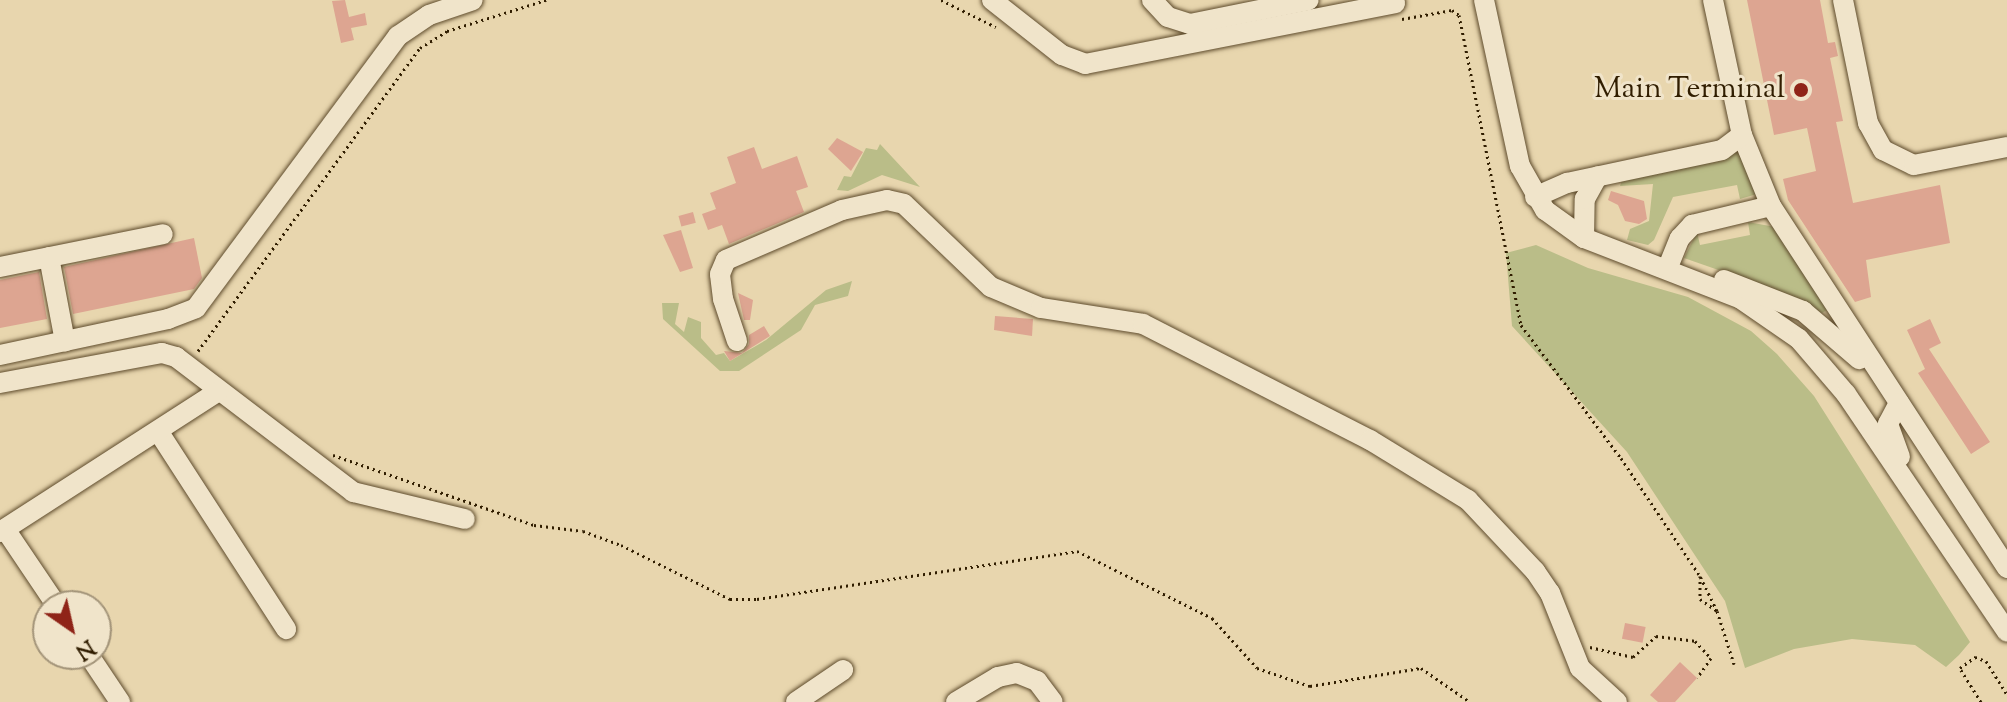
<!DOCTYPE html>
<html>
<head>
<meta charset="utf-8">
<style>
  body { margin:0 }
  #map { position:relative; width:2007px; height:702px; overflow:hidden; background:#e8d6ae; font-family:"Sorts Mill Goudy",serif }
  div>[style] { position:absolute }
  [style*='--x'] { left:calc(var(--x)*1px); top:calc(var(--y)*1px); width:calc(var(--w)*1px); rotate:calc(var(--a)*1deg) }
  .green>* { inset:0; background:#babd88 }
  .building>* { inset:0; background:#dda591; transform-origin:0 0 }
  .path>* { height:3px; margin-top:-1.5px; transform-origin:0; background:repeating-linear-gradient(90deg,#301d00 0 2px,transparent 0 6px) }
  .roads { filter:drop-shadow(0 0 2px #5e4b2c) drop-shadow(0 0 2px #5e4b2c) }
  .minor>* { height:20px; margin:-10px; padding:0 10px; transform-origin:10px; border-radius:10px; background:#f0e4ca }
  .dots>* { width:22px; height:22px; translate:-50% -50%; box-sizing:border-box; border:4px solid #f0e4ca; border-radius:50% }
  span { translate:-50% -50%; white-space:nowrap; text-align:center; line-height:1.15; -webkit-text-stroke:6px #f0e4ca; paint-order:stroke }
  .poi-label { font-size:30px; color:#301d00 }
  .right { translate:-100% -50%; text-align:right }
  .north { position:absolute; left:32px; top:590px; width:80px; height:80px; box-sizing:border-box; background:#f0e4ca; border:2px solid #a39479; border-radius:50%; rotate:146deg; font-size:22px; font-weight:700; line-height:32px; text-align:center; color:#301d00 }
  .north::after { content:''; display:block; margin:auto; width:28px; height:36px; background:#8f2418; clip-path:polygon(50% 0,100% 100%,50% 72%,0 100%) }
</style>
</head>
<body>
<div id="map">
  <div class="green">
    <div style="clip-path:polygon(880px 144px,920px 187px,882px 175px,848px 191px,837px 190px,844px 176px,851px 177px,866px 148px,877px 150px)"></div>
    <div style="clip-path:polygon(1740px 149px,1757px 194px,1740px 199px,1737px 185px,1673px 197px,1654px 240px,1648px 245px,1627px 240px,1630px 229px,1649px 221px,1653px 184px,1620px 186px,1622px 180px,1721px 160px)"></div>
    <div style="clip-path:polygon(1748px 222px,1775px 227px,1828px 309px,1822px 313px,1790px 295px,1684px 258px,1697px 232px,1700px 245px,1750px 235px)"></div>
    <div style="clip-path:polygon(1536px 245px,1588px 268px,1688px 297px,1751px 331px,1777px 354px,1814px 396px,1970px 642px,1959px 655px,1946px 667px,1915px 645px,1852px 639px,1794px 649px,1745px 668px,1725px 601px,1627px 452px,1512px 326px,1506px 253px)"></div>
    <div style="clip-path:polygon(852px 281px,848px 296px,815px 305px,801px 330px,739px 371px,720px 371px,663px 319px,662px 303px,679px 303px,675px 324px,684px 332px,688px 317px,701px 322px,701px 338px,716px 355px,724px 353px,730px 361px,766px 340px,826px 290px)"></div>
  </div>
  <div class="building">
    <div style="clip-path:polygon(345px 0,349px 17px,365px 13px,367px 25px,351px 28px,354px 40px,341px 43px,332px 1px)"></div>
    <div style="clip-path:polygon(1747px 0,1820px 0,1828px 43px,1835px 42px,1838px 56px,1830px 58px,1843px 121px,1836px 122px,1853px 203px,1940px 185px,1950px 243px,1866px 260px,1871px 297px,1855px 302px,1788px 200px,1783px 179px,1816px 171px,1807px 128px,1774px 135px)"></div>
    <div style="clip-path:polygon(837px 138px,863px 152px,851px 171px,828px 149px)"></div>
    <div style="clip-path:polygon(754px 147px,762px 169px,797px 156px,808px 187px,796px 191px,804px 212px,729px 244px,722px 225px,708px 230px,702px 214px,716px 209px,710px 193px,736px 183px,727px 157px)"></div>
    <div style="clip-path:polygon(1611px 191px,1644px 201px,1647px 219px,1639px 224px,1625px 221px,1618px 205px,1608px 200px)"></div>
    <div style="left:693px;top:212px;width:11px;height:15px;rotate:75deg"></div>
    <div style="clip-path:polygon(681px 230px,693px 268px,680px 272px,663px 235px)"></div>
    <div style="clip-path:polygon(194px 238px,202px 278px,194px 289px,73px 314px,64px 267px)"></div>
    <div style="clip-path:polygon(39px 272px,47px 319px,0 328px,0 280px)"></div>
    <div style="clip-path:polygon(738px 293px,753px 300px,750px 320px,744px 320px)"></div>
    <div style="clip-path:polygon(995px 316px,1033px 319px,1032px 336px,994px 330px)"></div>
    <div style="clip-path:polygon(1930px 319px,1941px 343px,1929px 349px,1990px 442px,1971px 454px,1918px 373px,1925px 369px,1907px 330px)"></div>
    <div style="clip-path:polygon(764px 326px,770px 336px,730px 361px,724px 351px,742px 353px,749px 344px,749px 335px)"></div>
    <div style="left:1625px;top:623px;width:21px;height:16px;rotate:11deg"></div>
    <div style="clip-path:polygon(1680px 662px,1697px 678px,1675px 702px,1658px 702px,1650px 695px)"></div>
  </div>
  <div class="path">
    <div style="--x:941;--y:0;--w:61;--a:26.1"></div>
    <div style="--x:1402;--y:19;--w:51;--a:-10.2"></div>
    <div style="--x:1452;--y:10;--w:9;--a:36"></div>
    <div style="--x:1459;--y:15;--w:316;--a:78.7"></div>
    <div style="--x:1521;--y:325;--w:166;--a:53.1"></div>
    <div style="--x:1621;--y:458;--w:142;--a:56.2"></div>
    <div style="--x:198;--y:351;--w:376;--a:-53.8"></div>
    <div style="--x:420;--y:48;--w:32;--a:-32"></div>
    <div style="--x:447;--y:31;--w:104;--a:-17.4"></div>
    <div style="--x:333;--y:455;--w:213;--a:19.2"></div>
    <div style="--x:534;--y:525;--w:49;--a:7"></div>
    <div style="--x:583;--y:531;--w:40;--a:20.2"></div>
    <div style="--x:621;--y:545;--w:122;--a:26.4"></div>
    <div style="--x:730;--y:599;--w:27;--a:0"></div>
    <div style="--x:757;--y:599;--w:324;--a:-8.5"></div>
    <div style="--x:1077;--y:551;--w:151;--a:26.4"></div>
    <div style="--x:1212;--y:618;--w:67;--a:48"></div>
    <div style="--x:1257;--y:668;--w:56;--a:18.8"></div>
    <div style="--x:1310;--y:686;--w:112;--a:-9.2"></div>
    <div style="--x:1421;--y:668;--w:60;--a:34.8"></div>
    <div style="--x:1717;--y:611;--w:39;--a:-116"></div>
    <div style="--x:1700;--y:576;--w:23;--a:90"></div>
    <div style="--x:1700;--y:599;--w:21;--a:35"></div>
    <div style="--x:1717;--y:611;--w:56;--a:72.2"></div>
    <div style="--x:1590;--y:647;--w:44;--a:13.1"></div>
    <div style="--x:1633;--y:657;--w:31;--a:-42"></div>
    <div style="--x:1656;--y:636;--w:39;--a:7"></div>
    <div style="--x:1695;--y:641;--w:23;--a:47"></div>
    <div style="--x:1711;--y:658;--w:24;--a:125"></div>
    <div style="--x:1981;--y:702;--w:40;--a:-122"></div>
    <div style="--x:1960;--y:668;--w:19;--a:-36"></div>
    <div style="--x:1975;--y:657;--w:12;--a:20"></div>
    <div style="--x:1986;--y:661;--w:39;--a:58"></div>
  </div>
  <div class="roads">
    <div class="minor">
      <div style="--x:992;--y:0;--w:89;--a:38.2"></div>
      <div style="--x:1062;--y:55;--w:25;--a:21"></div>
      <div style="--x:1085;--y:64;--w:316;--a:-11.1"></div>
      <div style="--x:1152;--y:0;--w:23;--a:47"></div>
      <div style="--x:1168;--y:17;--w:23;--a:18"></div>
      <div style="--x:1190;--y:24;--w:121;--a:-11.4"></div>
      <div style="--x:1484;--y:0;--w:170;--a:77.8"></div>
      <div style="--x:1520;--y:166;--w:51;--a:60.4"></div>
      <div style="--x:1545;--y:210;--w:48;--a:35.7"></div>
      <div style="--x:1584;--y:238;--w:168;--a:21.2"></div>
      <div style="--x:1741;--y:299;--w:70;--a:34.6"></div>
      <div style="--x:1799;--y:339;--w:72;--a:49.5"></div>
      <div style="--x:1846;--y:394;--w:287;--a:55.9"></div>
      <div style="--x:1713;--y:0;--w:138;--a:77.9"></div>
      <div style="--x:1742;--y:135;--w:77;--a:67.8"></div>
      <div style="--x:1771;--y:206;--w:432;--a:56.9"></div>
      <div style="--x:1843;--y:0;--w:126;--a:78.5"></div>
      <div style="--x:1868;--y:123;--w:31;--a:61"></div>
      <div style="--x:1883;--y:150;--w:34;--a:26"></div>
      <div style="--x:1914;--y:165;--w:95;--a:-11"></div>
      <div style="--x:1535;--y:197;--w:35;--a:-24"></div>
      <div style="--x:1567;--y:183;--w:158;--a:-12"></div>
      <div style="--x:1722;--y:150;--w:25;--a:-37"></div>
      <div style="--x:1584;--y:238;--w:39;--a:-89"></div>
      <div style="--x:1585;--y:199;--w:26;--a:-61"></div>
      <div style="--x:49;--y:257;--w:86;--a:79.3"></div>
      <div style="--x:0;--y:267;--w:166;--a:-11.4"></div>
      <div style="--x:1668;--y:267;--w:31;--a:-68"></div>
      <div style="--x:1680;--y:238;--w:18;--a:-47"></div>
      <div style="--x:1692;--y:225;--w:81;--a:-13.5"></div>
      <div style="--x:1724;--y:280;--w:85;--a:21.4"></div>
      <div style="--x:1803;--y:311;--w:74;--a:40.6"></div>
      <div style="--x:737;--y:341;--w:44;--a:-108.4"></div>
      <div style="--x:723;--y:299;--w:25;--a:-97"></div>
      <div style="--x:720;--y:274;--w:15;--a:-67"></div>
      <div style="--x:726;--y:260;--w:126;--a:-23.3"></div>
      <div style="--x:842;--y:210;--w:46;--a:-12.5"></div>
      <div style="--x:887;--y:200;--w:17;--a:13"></div>
      <div style="--x:904;--y:204;--w:120;--a:43.7"></div>
      <div style="--x:991;--y:287;--w:54;--a:22.8"></div>
      <div style="--x:1041;--y:308;--w:103;--a:8.9"></div>
      <div style="--x:1143;--y:324;--w:255;--a:27.1"></div>
      <div style="--x:1370;--y:440;--w:115;--a:31.5"></div>
      <div style="--x:1468;--y:500;--w:98;--a:46.7"></div>
      <div style="--x:1535;--y:571;--w:27;--a:56"></div>
      <div style="--x:1550;--y:593;--w:81;--a:68.2"></div>
      <div style="--x:1580;--y:668;--w:50;--a:42.6"></div>
      <div style="--x:0;--y:355;--w:172;--a:-12.1"></div>
      <div style="--x:168;--y:319;--w:30;--a:-21"></div>
      <div style="--x:196;--y:308;--w:339;--a:-53.4"></div>
      <div style="--x:398;--y:36;--w:37;--a:-34"></div>
      <div style="--x:429;--y:15;--w:46;--a:-18.8"></div>
      <div style="--x:0;--y:383;--w:165;--a:-10.5"></div>
      <div style="--x:162;--y:353;--w:15;--a:16"></div>
      <div style="--x:176;--y:357;--w:223;--a:37.3"></div>
      <div style="--x:353;--y:492;--w:115;--a:13.6"></div>
      <div style="--x:1899;--y:403;--w:24;--a:118"></div>
      <div style="--x:1888;--y:424;--w:35;--a:70"></div>
      <div style="--x:158;--y:431;--w:236;--a:57.1"></div>
      <div style="--x:5;--y:529;--w:93;--a:56"></div>
      <div style="--x:0;--y:532;--w:260;--a:-32.8"></div>
      <div style="--x:88;--y:654;--w:58;--a:56.3"></div>
      <div style="--x:796;--y:702;--w:57;--a:-34.2"></div>
      <div style="--x:956;--y:702;--w:49;--a:-30.8"></div>
      <div style="--x:998;--y:677;--w:19;--a:-12"></div>
      <div style="--x:1017;--y:673;--w:22;--a:22"></div>
      <div style="--x:1037;--y:681;--w:26;--a:53"></div>
    </div>
  </div>
  <div class="dots">
    <div style="left:1801px;top:90px;background:#8f2418"></div>
  </div>
  <div class="poi-label">
    <span class="right" style="left:1785px;top:90px">Main Terminal</span>
  </div>
  <div class="north">N</div>
</div>
</body>
</html>
